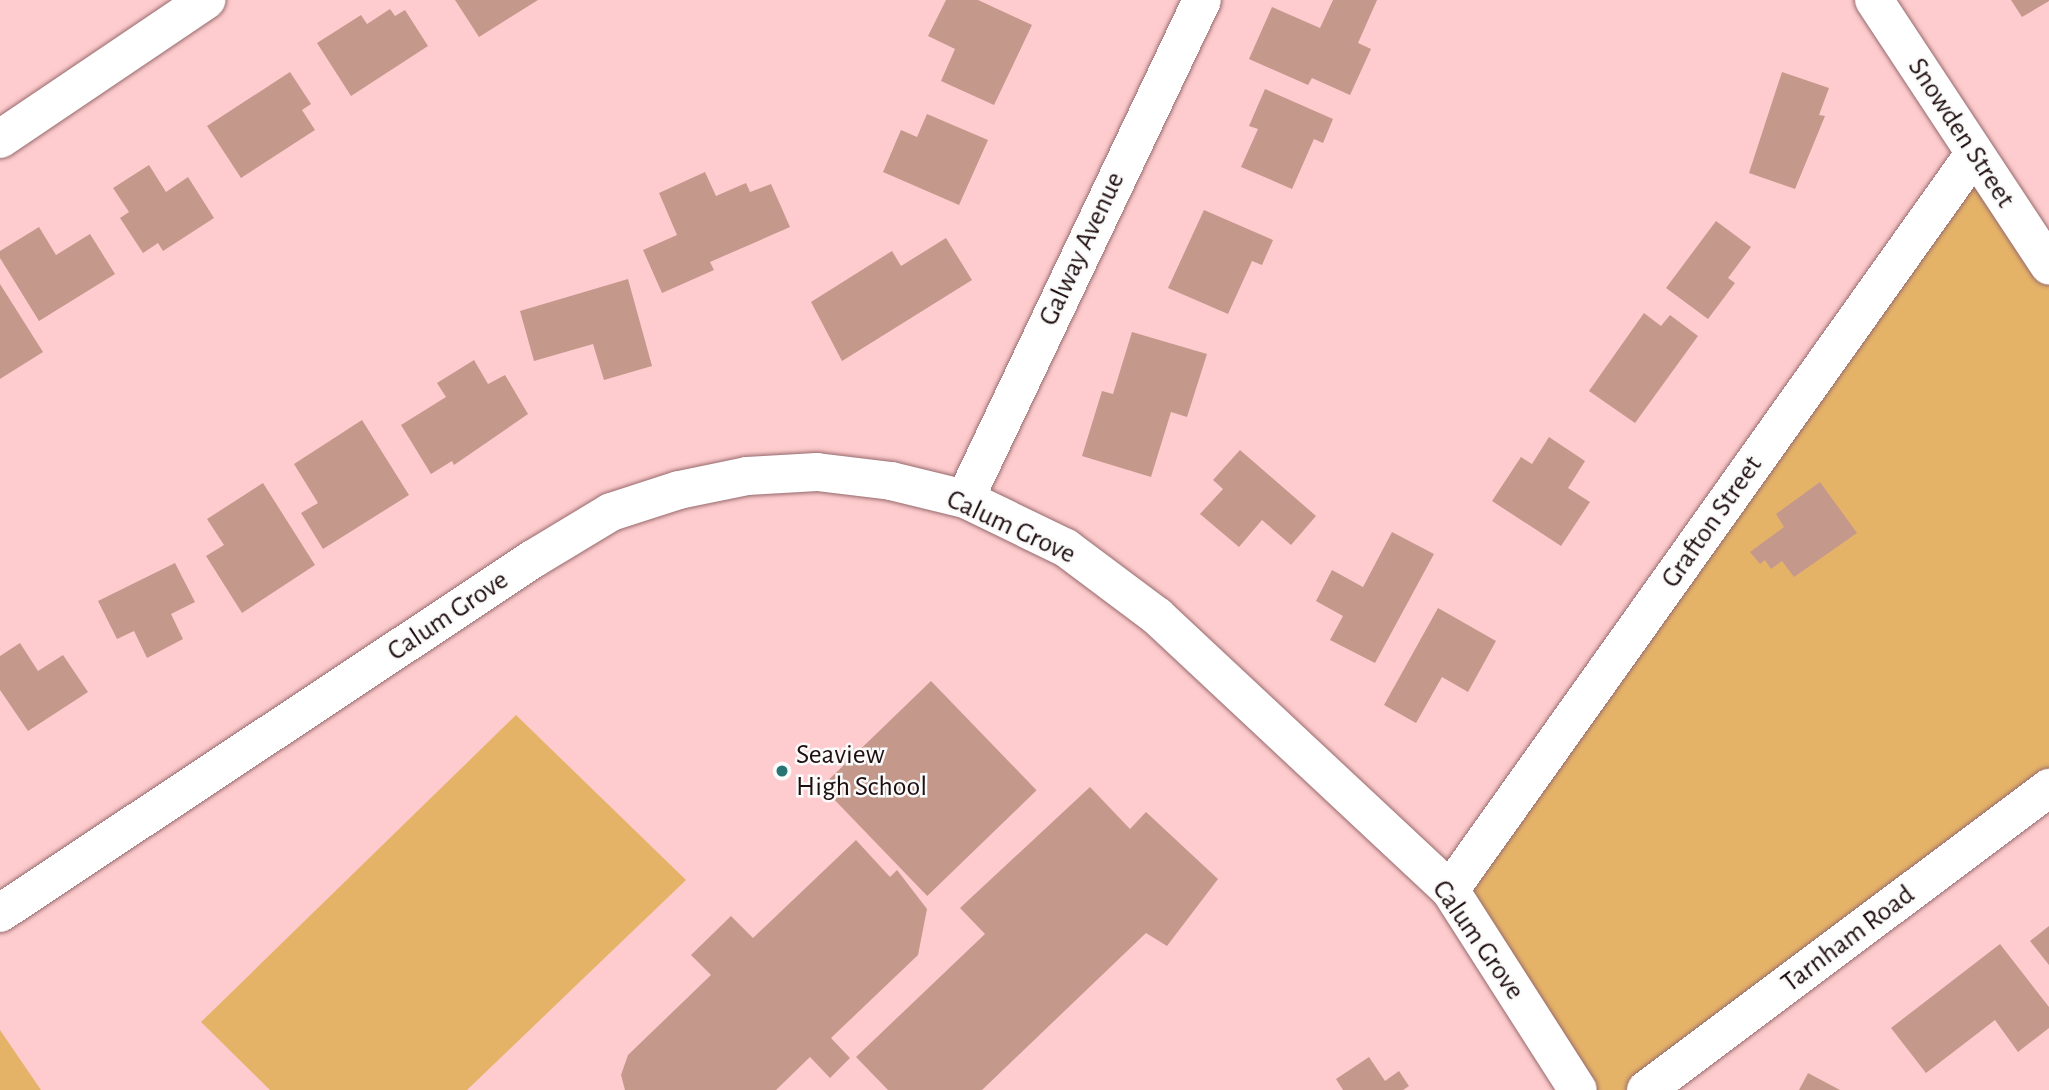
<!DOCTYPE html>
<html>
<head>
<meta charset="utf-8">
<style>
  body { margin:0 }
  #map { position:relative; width:2049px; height:1090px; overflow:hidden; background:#feccce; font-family:"Alegreya Sans",sans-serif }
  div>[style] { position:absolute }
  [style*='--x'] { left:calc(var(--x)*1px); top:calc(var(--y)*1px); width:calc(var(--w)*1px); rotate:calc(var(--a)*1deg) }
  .green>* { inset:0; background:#e5b368 }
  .building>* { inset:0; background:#c4988b; transform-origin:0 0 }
  .roads { filter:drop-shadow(0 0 2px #966a6c) drop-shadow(0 0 2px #966a6c) }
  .minor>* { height:38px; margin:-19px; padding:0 19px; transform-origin:19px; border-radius:19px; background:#fff }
  .dots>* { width:19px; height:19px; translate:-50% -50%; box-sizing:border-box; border:4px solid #fbfbfb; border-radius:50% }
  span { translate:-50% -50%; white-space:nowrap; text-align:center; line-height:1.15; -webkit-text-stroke:5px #fbfbfb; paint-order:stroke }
  .street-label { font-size:28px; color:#200f10 }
  .poi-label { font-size:28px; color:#200f10 }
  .left { translate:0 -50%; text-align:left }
</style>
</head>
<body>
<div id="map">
  <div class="green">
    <div style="clip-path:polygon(1975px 171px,2049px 281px,2049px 776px,1631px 1090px,1593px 1090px,1465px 891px)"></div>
    <div style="clip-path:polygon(516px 715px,686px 880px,467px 1090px,270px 1090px,201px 1022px)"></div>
    <div style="clip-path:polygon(0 1030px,41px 1090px,0 1090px)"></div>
  </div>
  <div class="building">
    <div style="clip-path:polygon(455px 0,538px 0,479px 37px)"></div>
    <div style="clip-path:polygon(946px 0,978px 0,1032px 25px,994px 105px,941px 81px,955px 49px,928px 36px)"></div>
    <div style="clip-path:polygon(1333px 0,1377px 0,1358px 43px,1371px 49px,1350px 95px,1312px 78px,1308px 85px,1249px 59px,1272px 7px,1320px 28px)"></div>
    <div style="clip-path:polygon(2011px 0,2049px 0,2049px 1px,2022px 17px)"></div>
    <div style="clip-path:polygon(390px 9px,395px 16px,405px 10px,428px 46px,351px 96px,317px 43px,361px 15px,367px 24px)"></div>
    <div style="clip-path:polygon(290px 72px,311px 104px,302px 110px,315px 130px,241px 178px,207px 126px)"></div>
    <div style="clip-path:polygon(1782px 72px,1829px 88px,1819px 115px,1825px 116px,1795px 189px,1749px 173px)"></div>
    <div style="clip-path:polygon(1265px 89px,1333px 119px,1323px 143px,1314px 139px,1292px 189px,1241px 167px,1258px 129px,1249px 126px)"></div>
    <div style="clip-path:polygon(927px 114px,988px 140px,959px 205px,883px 172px,901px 130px,917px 137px)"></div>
    <div style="clip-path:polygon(149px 165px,166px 192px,188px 177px,214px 218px,163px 251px,158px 243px,143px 253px,120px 218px,129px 212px,113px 188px)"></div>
    <div style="clip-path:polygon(705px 172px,716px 196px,746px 183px,750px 192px,771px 184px,790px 227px,710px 262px,714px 270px,662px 293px,643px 250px,677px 235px,659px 193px)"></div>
    <div style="clip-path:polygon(1204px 210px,1273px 240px,1262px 265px,1252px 261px,1228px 314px,1168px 288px)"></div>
    <div style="clip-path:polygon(1716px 221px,1751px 247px,1728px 278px,1735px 283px,1708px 319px,1666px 288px)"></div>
    <div style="clip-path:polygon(39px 227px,56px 255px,90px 234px,115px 274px,39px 321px,0 258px,0 251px)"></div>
    <div style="clip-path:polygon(946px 238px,972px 280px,842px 361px,811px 302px,892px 251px,901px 266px)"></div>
    <div style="clip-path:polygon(628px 279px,652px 366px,604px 380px,593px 344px,534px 361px,520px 311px)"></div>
    <div style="clip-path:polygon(0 284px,43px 352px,0 379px)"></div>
    <div style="clip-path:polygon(1644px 313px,1661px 326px,1670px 315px,1698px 336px,1635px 423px,1589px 391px)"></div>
    <div style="clip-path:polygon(1132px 332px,1207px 354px,1187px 417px,1171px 412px,1151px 477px,1082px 456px,1102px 391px,1113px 394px)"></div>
    <div style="clip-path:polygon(474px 360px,488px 384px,505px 375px,528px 414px,454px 465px,452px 461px,431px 474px,401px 425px,446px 397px,437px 383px)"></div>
    <div style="clip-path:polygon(362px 420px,409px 495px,323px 549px,301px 513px,318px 503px,294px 464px)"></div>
    <div style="clip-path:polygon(1549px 437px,1585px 461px,1568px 488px,1590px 502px,1561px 546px,1492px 501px,1521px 457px,1532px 464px)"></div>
    <div style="clip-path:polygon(1240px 450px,1316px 516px,1291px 545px,1262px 520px,1239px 547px,1200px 514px,1223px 489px,1213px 480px)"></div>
    <div style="clip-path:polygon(1820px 482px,1857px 533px,1794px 577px,1782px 561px,1771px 569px,1765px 560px,1760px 564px,1750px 552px,1784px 527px,1776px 514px)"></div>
    <div style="clip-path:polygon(263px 483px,315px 565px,242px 613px,206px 556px,224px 545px,207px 519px)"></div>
    <div style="clip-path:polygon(1392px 532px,1434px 554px,1375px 663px,1330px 640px,1343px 616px,1316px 601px,1332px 570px,1363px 587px)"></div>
    <div style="clip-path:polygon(175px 563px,195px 602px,171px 614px,183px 639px,147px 658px,134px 631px,117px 639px,98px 601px)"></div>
    <div style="clip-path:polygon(1438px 608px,1496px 641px,1468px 692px,1442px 677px,1416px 723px,1384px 705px)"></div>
    <div style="clip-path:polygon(20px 643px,38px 671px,63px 655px,88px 692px,28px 731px,0 690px,0 656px)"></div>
    <div style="left:931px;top:681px;width:152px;height:152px;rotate:46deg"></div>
    <div style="clip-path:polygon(1090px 787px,1130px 829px,1146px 812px,1218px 879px,1167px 946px,1146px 933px,982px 1090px,888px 1090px,856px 1057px,985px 934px,960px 908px)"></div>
    <div style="clip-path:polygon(856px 840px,890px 877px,897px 870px,927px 909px,918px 955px,831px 1038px,850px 1058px,830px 1078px,810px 1057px,776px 1090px,625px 1090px,621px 1075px,628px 1055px,711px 975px,691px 955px,731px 916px,753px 938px)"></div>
    <div style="clip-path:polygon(2049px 926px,2049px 965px,2030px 941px)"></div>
    <div style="clip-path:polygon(2000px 944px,2049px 1007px,2049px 1028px,2018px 1052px,1995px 1020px,1926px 1073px,1891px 1028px)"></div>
    <div style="clip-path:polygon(1369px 1057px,1385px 1081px,1399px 1071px,1409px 1086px,1403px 1090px,1343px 1090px,1336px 1079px)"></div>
    <div style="clip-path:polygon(1808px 1073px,1840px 1090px,1799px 1090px)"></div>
  </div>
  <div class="roads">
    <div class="minor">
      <div style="--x:1874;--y:0;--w:318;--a:56.6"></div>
      <div style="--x:0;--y:139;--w:249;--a:-34"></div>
      <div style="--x:965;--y:499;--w:552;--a:-64.59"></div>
      <div style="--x:1450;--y:890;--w:903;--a:-54.55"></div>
      <div style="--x:0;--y:913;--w:640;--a:-33.59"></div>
      <div style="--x:533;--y:559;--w:91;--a:-31.1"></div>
      <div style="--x:611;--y:512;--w:71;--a:-17.9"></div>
      <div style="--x:679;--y:490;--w:69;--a:-11.6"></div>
      <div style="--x:747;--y:476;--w:70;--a:-3.3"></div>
      <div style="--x:817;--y:472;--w:75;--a:6.9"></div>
      <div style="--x:891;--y:481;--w:76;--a:13.7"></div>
      <div style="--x:965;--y:499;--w:112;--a:25.9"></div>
      <div style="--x:1066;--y:548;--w:114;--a:36.8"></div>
      <div style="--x:1157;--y:616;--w:401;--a:43.1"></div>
      <div style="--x:1450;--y:890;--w:237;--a:57.4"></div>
      <div style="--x:1646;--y:1090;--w:504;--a:-36.85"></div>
    </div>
  </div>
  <div class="dots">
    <div style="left:782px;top:771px;background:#287374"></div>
  </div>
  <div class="street-label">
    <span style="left:1961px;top:133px;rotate:57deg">Snowden Street</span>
    <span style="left:1082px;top:249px;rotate:-65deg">Galway Avenue</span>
    <span style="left:1712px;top:522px;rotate:-55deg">Grafton Street</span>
    <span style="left:1011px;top:527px;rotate:25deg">Calum Grove</span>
    <span style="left:448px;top:616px;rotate:-34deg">Calum Grove</span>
    <span style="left:1848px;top:939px;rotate:-37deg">Tarnham Road</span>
    <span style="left:1478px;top:940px;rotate:55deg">Calum Grove</span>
  </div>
  <div class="poi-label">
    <span class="left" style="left:796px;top:771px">Seaview<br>High School</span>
  </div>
</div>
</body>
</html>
